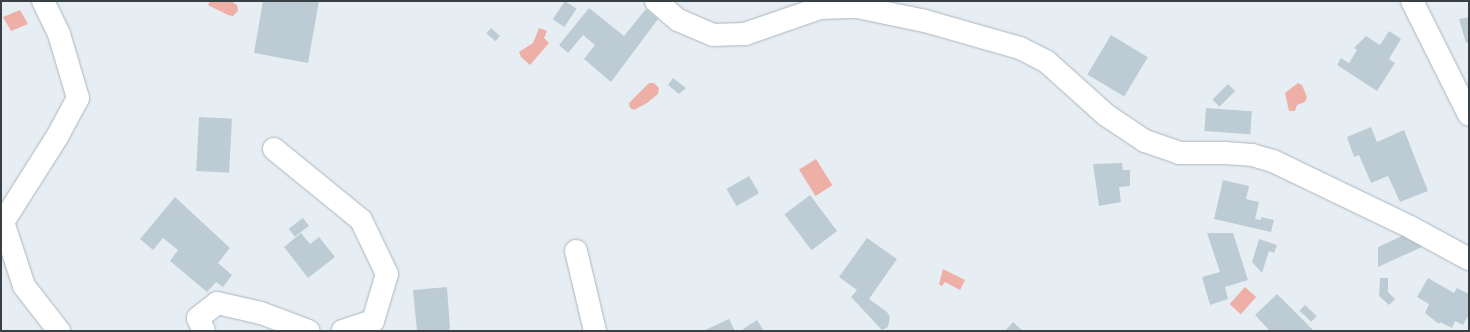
<!DOCTYPE html>
<html>
<head>
<meta charset="utf-8">
<style>
  body { margin:0 }
  #map { position:relative; width:1470px; height:332px; overflow:hidden; background:#e7eef3; font-family:Mulish,sans-serif }
  div>[style] { position:absolute }
  [style*='--x'] { left:calc(var(--x)*1px); top:calc(var(--y)*1px); width:calc(var(--w)*1px); rotate:calc(var(--a)*1deg) }
  .water>* { inset:0; background:#edafa6; transform-origin:0 0 }
  .building>* { inset:0; background:#bdccd4; transform-origin:0 0 }
  .roads { filter:drop-shadow(0 0 1px #aab6be) drop-shadow(0 0 1px #aab6be) }
  .minor>* { height:22px; margin:-11px; padding:0 11px; transform-origin:11px; border-radius:11px; background:#fff }
  span { translate:-50% -50%; white-space:nowrap; text-align:center; line-height:1.15; -webkit-text-stroke:3px #fff; paint-order:stroke }
  .frame { position:absolute; inset:0; border:2px solid #364045; pointer-events:none }
</style>
</head>
<body>
<div id="map">
  <div class="water">
    <div style="clip-path:polygon(210px 1px,231px 1px,237px 5px,238px 11px,233px 16px,228px 15px,208px 5px)"></div>
    <div style="clip-path:polygon(20px 10px,28px 24px,11px 31px,3px 17px)"></div>
    <div style="clip-path:polygon(539px 28px,547px 31px,544px 38px,549px 43px,530px 65px,521px 57px,519px 52px,533px 43px)"></div>
    <div style="clip-path:polygon(649px 83px,654px 83px,659px 88px,658px 94px,647px 103px,634px 110px,630px 108px,629px 103px)"></div>
    <div style="clip-path:polygon(1298px 83px,1302px 85px,1307px 97px,1305px 102px,1297px 105px,1295px 111px,1289px 111px,1285px 93px)"></div>
    <div style="left:816px;top:159px;width:31px;height:20px;rotate:58deg"></div>
    <div style="clip-path:polygon(943px 269px,965px 280px,960px 290px,945px 282px,942px 286px,939px 284px)"></div>
    <div style="left:1245px;top:287px;width:15px;height:23px;rotate:42deg"></div>
  </div>
  <div class="building">
    <div style="clip-path:polygon(263px 1px,319px 1px,308px 63px,254px 53px)"></div>
    <div style="left:565px;top:1px;width:14px;height:22px;rotate:34deg"></div>
    <div style="clip-path:polygon(589px 8px,624px 36px,646px 9px,658px 19px,611px 82px,584px 59px,595px 45px,583px 35px,568px 53px,559px 45px)"></div>
    <div style="clip-path:polygon(1469px 17px,1469px 42px,1466px 43px,1459px 19px)"></div>
    <div style="left:491px;top:28px;width:12px;height:7px;rotate:42deg"></div>
    <div style="clip-path:polygon(1389px 31px,1401px 39px,1389px 59px,1395px 63px,1377px 91px,1337px 65px,1341px 58px,1349px 63px,1357px 50px,1354px 48px,1366px 36px,1380px 45px)"></div>
    <div style="left:1111px;top:35px;width:43px;height:46px;rotate:31deg"></div>
    <div style="clip-path:polygon(673px 78px,686px 88px,679px 94px,668px 85px)"></div>
    <div style="left:1228px;top:84px;width:10px;height:22px;rotate:45deg"></div>
    <div style="left:1206px;top:108px;width:46px;height:23px;rotate:4deg"></div>
    <div style="left:199px;top:117px;width:33px;height:54px;rotate:3deg"></div>
    <div style="clip-path:polygon(1371px 127px,1377px 142px,1404px 130px,1428px 191px,1400px 202px,1388px 176px,1371px 183px,1359px 155px,1354px 157px,1347px 137px)"></div>
    <div style="clip-path:polygon(1122px 163px,1123px 170px,1130px 170px,1130px 186px,1119px 187px,1121px 202px,1099px 206px,1093px 164px)"></div>
    <div style="left:749px;top:176px;width:20px;height:26px;rotate:60deg"></div>
    <div style="clip-path:polygon(1223px 180px,1249px 186px,1246px 199px,1259px 202px,1255px 219px,1261px 220px,1261px 217px,1274px 220px,1271px 232px,1214px 219px)"></div>
    <div style="left:810px;top:195px;width:45px;height:32px;rotate:53deg"></div>
    <div style="clip-path:polygon(175px 197px,230px 248px,218px 263px,232px 275px,223px 287px,216px 282px,207px 292px,170px 261px,178px 250px,163px 238px,153px 250px,140px 239px)"></div>
    <div style="left:303px;top:218px;width:10px;height:18px;rotate:53deg"></div>
    <div style="clip-path:polygon(301px 233px,310px 244px,319px 237px,335px 257px,308px 278px,284px 247px)"></div>
    <div style="clip-path:polygon(1207px 233px,1233px 233px,1248px 280px,1225px 287px,1228px 299px,1210px 305px,1202px 277px,1220px 272px)"></div>
    <div style="clip-path:polygon(1404px 235px,1424px 246px,1378px 267px,1378px 247px)"></div>
    <div style="clip-path:polygon(867px 238px,897px 259px,869px 299px,887px 312px,890px 317px,888px 327px,882px 330px,851px 297px,857px 290px,839px 277px)"></div>
    <div style="clip-path:polygon(1259px 239px,1277px 245px,1274px 253px,1269px 251px,1262px 273px,1252px 262px)"></div>
    <div style="clip-path:polygon(1380px 278px,1388px 278px,1388px 292px,1395px 299px,1389px 305px,1379px 296px)"></div>
    <div style="clip-path:polygon(1428px 278px,1454px 293px,1457px 288px,1469px 294px,1469px 314px,1463px 325px,1455px 321px,1452px 328px,1440px 322px,1439px 324px,1425px 313px,1429px 304px,1417px 297px)"></div>
    <div style="clip-path:polygon(447px 287px,450px 328px,448px 331px,417px 331px,413px 290px)"></div>
    <div style="clip-path:polygon(1277px 294px,1314px 331px,1270px 331px,1255px 315px)"></div>
    <div style="left:1305px;top:305px;width:16px;height:8px;rotate:43deg"></div>
    <div style="clip-path:polygon(729px 319px,735px 331px,703px 331px)"></div>
    <div style="clip-path:polygon(757px 320px,764px 331px,744px 331px,743px 329px)"></div>
    <div style="clip-path:polygon(1013px 322px,1023px 331px,1005px 331px)"></div>
  </div>
  <div class="roads">
    <div class="minor">
      <div style="--x:43;--y:1;--w:37;--a:64"></div>
      <div style="--x:59;--y:34;--w:67;--a:73.5"></div>
      <div style="--x:78;--y:98;--w:44;--a:118.3"></div>
      <div style="--x:57;--y:137;--w:101;--a:122.4"></div>
      <div style="--x:3;--y:222;--w:67;--a:71.8"></div>
      <div style="--x:24;--y:286;--w:57;--a:52.1"></div>
      <div style="--x:656;--y:1;--w:29;--a:41"></div>
      <div style="--x:678;--y:20;--w:38;--a:23"></div>
      <div style="--x:713;--y:35;--w:32;--a:-2"></div>
      <div style="--x:745;--y:34;--w:79;--a:-19.1"></div>
      <div style="--x:820;--y:8;--w:37;--a:-2"></div>
      <div style="--x:857;--y:7;--w:69;--a:11.6"></div>
      <div style="--x:925;--y:21;--w:99;--a:15.9"></div>
      <div style="--x:1020;--y:48;--w:30;--a:27"></div>
      <div style="--x:1047;--y:62;--w:79;--a:41.9"></div>
      <div style="--x:1106;--y:115;--w:47;--a:33.7"></div>
      <div style="--x:1145;--y:141;--w:36;--a:19"></div>
      <div style="--x:1179;--y:153;--w:46;--a:0"></div>
      <div style="--x:1225;--y:153;--w:27;--a:4"></div>
      <div style="--x:1252;--y:155;--w:22;--a:16"></div>
      <div style="--x:1273;--y:161;--w:152;--a:25.7"></div>
      <div style="--x:1410;--y:227;--w:67;--a:28.5"></div>
      <div style="--x:1412;--y:1;--w:127;--a:63.4"></div>
      <div style="--x:274;--y:149;--w:112;--a:39.2"></div>
      <div style="--x:361;--y:220;--w:60;--a:64.3"></div>
      <div style="--x:387;--y:274;--w:49;--a:106.6"></div>
      <div style="--x:373;--y:321;--w:32;--a:162"></div>
      <div style="--x:576;--y:251;--w:82;--a:76.6"></div>
      <div style="--x:204;--y:331;--w:14;--a:-115"></div>
      <div style="--x:198;--y:318;--w:24;--a:-38"></div>
      <div style="--x:217;--y:303;--w:45;--a:12.8"></div>
      <div style="--x:261;--y:313;--w:51;--a:20.6"></div>
    </div>
  </div>
  <div class="frame"></div>
</div>
</body>
</html>
